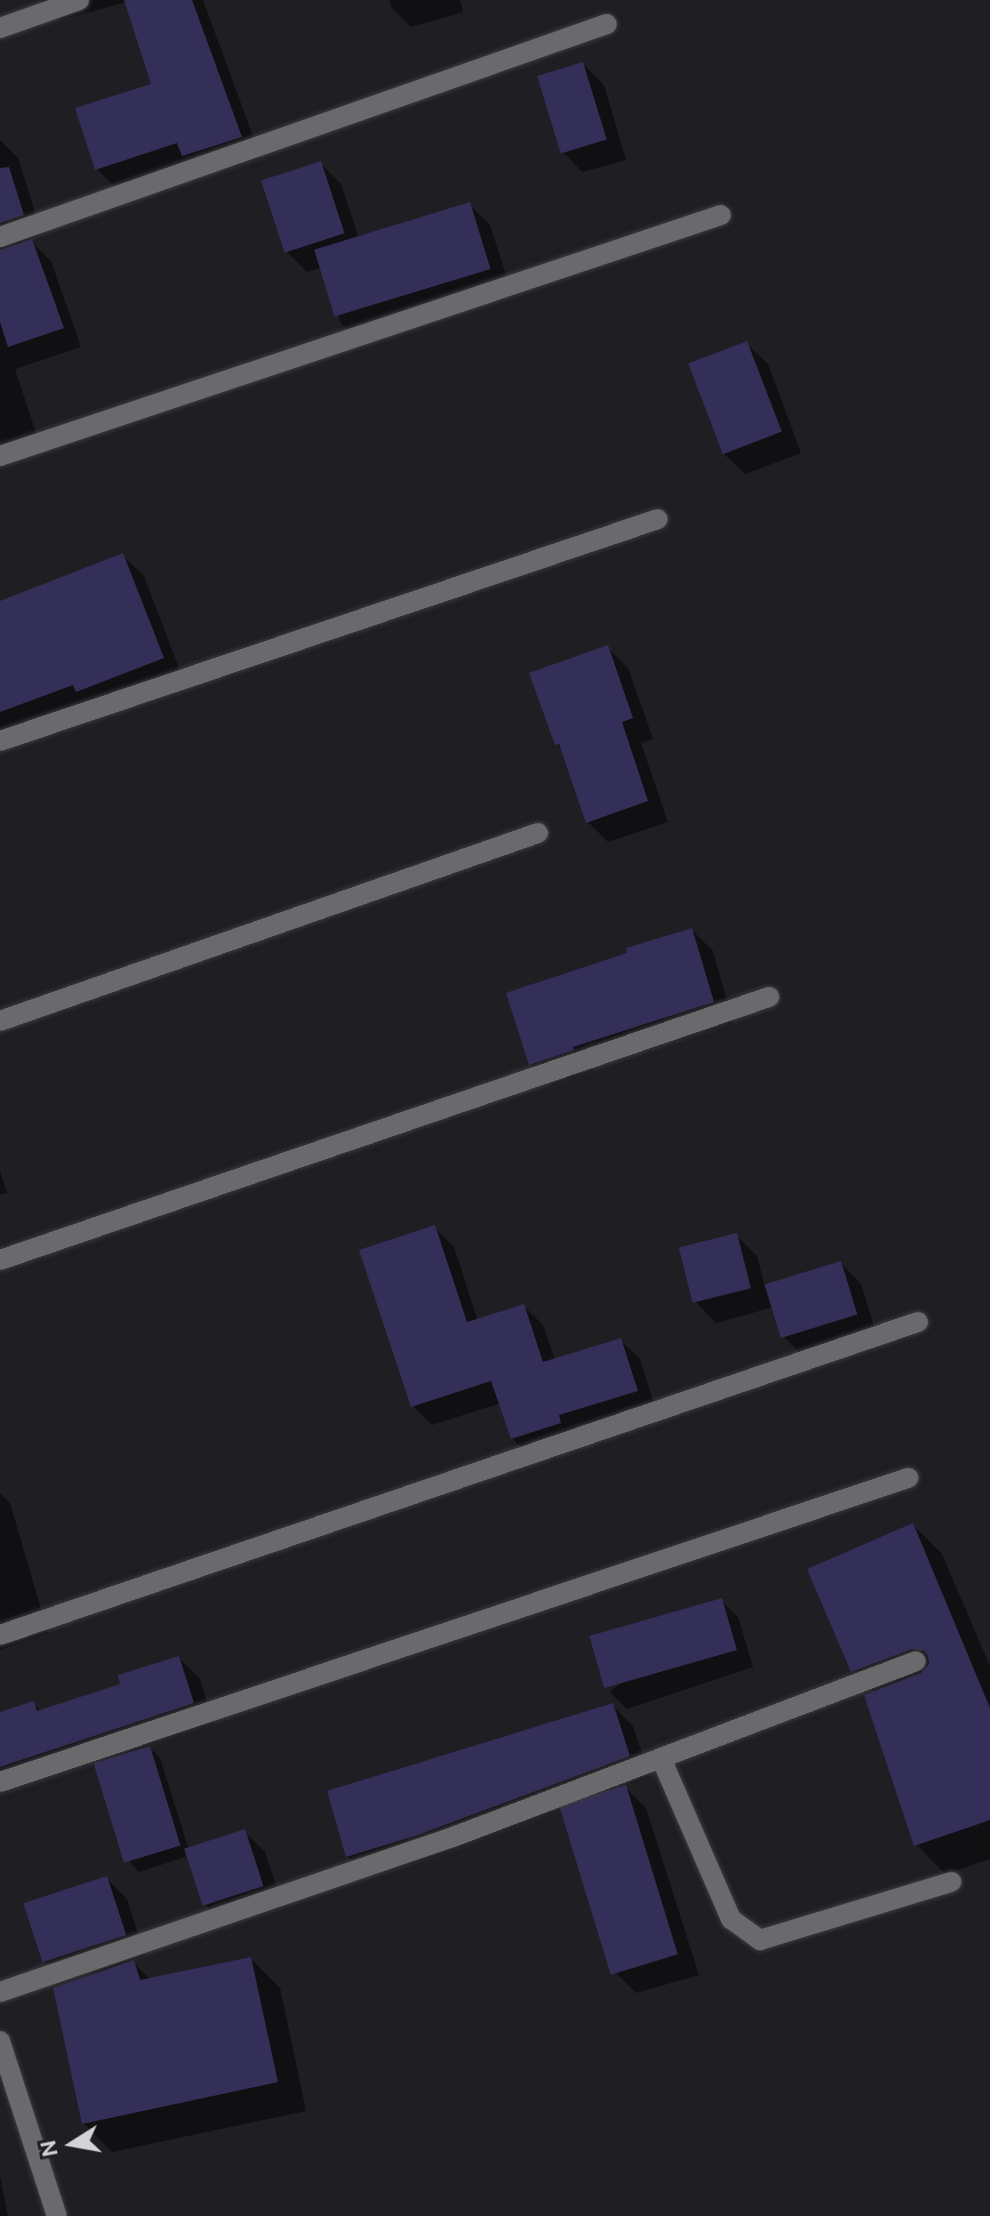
<!DOCTYPE html>
<html>
<head>
<meta charset="utf-8">
<style>
  body { margin:0 }
  #map { position:relative; width:990px; height:2216px; overflow:hidden; background:#1e1e23; font-family:Ubuntu,sans-serif }
  div>[style] { position:absolute }
  [style*='--x'] { left:calc(var(--x)*1px); top:calc(var(--y)*1px); width:calc(var(--w)*1px); rotate:calc(var(--a)*1deg) }
  .shadow>* { inset:0; background:#0007 }
  .building>* { inset:0; background:#342f58; transform-origin:0 0 }
  .roads { filter:drop-shadow(0 0 2px #3b3b40) drop-shadow(0 0 2px #3b3b40) }
  .minor>* { height:20px; margin:-10px; padding:0 10px; transform-origin:10px; border-radius:10px; background:#6a6a6d }
  span { translate:-50% -50%; white-space:nowrap; text-align:center; line-height:1.15; -webkit-text-stroke:8px #1e1e23; paint-order:stroke }
  .north { position:absolute; left:32px; top:2104px; width:80px; height:80px; -webkit-text-stroke:6px #1e1e23; paint-order:stroke; rotate:259deg; font-size:22px; font-weight:700; line-height:32px; text-align:center; color:#d4d4d7 }
  .north::after { content:''; display:block; margin:auto; width:28px; height:36px; background:#d4d4d7; clip-path:polygon(50% 0,100% 100%,50% 72%,0 100%) }
</style>
</head>
<body>
<div id="map">
  <div class="shadow">
    <div style="clip-path:polygon(42px 0,203px 0,261px 158px,204px 176px,193px 165px,118px 190px,97px 169px,153px 85px,126px 2px,62px 20px)"></div>
    <div style="clip-path:polygon(389px 0,460px 0,463px 12px,411px 27px,392px 8px)"></div>
    <div style="clip-path:polygon(583px 64px,604px 85px,626px 160px,582px 172px,562px 151px)"></div>
    <div style="clip-path:polygon(0 140px,18px 158px,42px 234px,29px 239px,51px 261px,81px 347px,15px 369px,42px 451px,0 463px)"></div>
    <div style="clip-path:polygon(320px 163px,341px 184px,359px 239px,469px 204px,490px 225px,511px 290px,362px 344px,341px 323px,323px 267px,307px 272px,286px 251px,264px 182px)"></div>
    <div style="clip-path:polygon(747px 344px,768px 364px,801px 453px,745px 474px,724px 454px)"></div>
    <div style="clip-path:polygon(123px 556px,144px 576px,183px 679px,0 740px,0 614px)"></div>
    <div style="clip-path:polygon(607px 647px,628px 668px,653px 739px,641px 743px,668px 822px,608px 842px,587px 821px,564px 752px,557px 744px)"></div>
    <div style="clip-path:polygon(692px 930px,713px 951px,733px 1023px,592px 1068px,593px 1071px,552px 1085px,531px 1064px,630px 955px)"></div>
    <div style="clip-path:polygon(0 1171px,7px 1193px,0 1195px)"></div>
    <div style="clip-path:polygon(435px 1228px,454px 1247px,478px 1321px,524px 1306px,543px 1325px,555px 1360px,620px 1340px,640px 1359px,656px 1410px,532px 1458px,512px 1438px,501px 1403px,432px 1425px,413px 1406px)"></div>
    <div style="clip-path:polygon(736px 1235px,757px 1256px,765px 1287px,841px 1263px,861px 1284px,877px 1336px,805px 1358px,784px 1337px,774px 1307px,716px 1323px,696px 1302px)"></div>
    <div style="clip-path:polygon(0 1493px,10px 1503px,48px 1633px,0 1650px)"></div>
    <div style="clip-path:polygon(913px 1525px,942px 1554px,990px 1666px,990px 1859px,945px 1874px,916px 1844px,875px 1693px,853px 1671px)"></div>
    <div style="clip-path:polygon(721px 1601px,738px 1617px,753px 1667px,627px 1709px,610px 1692px)"></div>
    <div style="clip-path:polygon(179px 1658px,200px 1679px,214px 1724px,147px 1746px,160px 1758px,189px 1850px,244px 1831px,265px 1852px,283px 1907px,225px 1925px,204px 1904px,188px 1856px,139px 1872px,129px 1861px,96px 1762px,0 1793px,0 1714px,34px 1704px,42px 1712px,123px 1685px)"></div>
    <div style="clip-path:polygon(612px 1705px,633px 1726px,650px 1777px,624px 1786px,646px 1808px,699px 1975px,636px 1993px,615px 1972px,563px 1809px,440px 1855px,368px 1877px,347px 1856px)"></div>
    <div style="clip-path:polygon(106px 1878px,127px 1899px,145px 1956px,131px 1960px,150px 1979px,251px 1959px,280px 1988px,306px 2111px,112px 2152px,83px 2123px,95px 1975px,94px 1972px,64px 1981px,43px 1960px)"></div>
    <div style="clip-path:polygon(0 2176px,8px 2216px,0 2216px)"></div>
  </div>
  <div class="building">
    <div style="clip-path:polygon(124px 0,192px 0,242px 137px,182px 156px,177px 143px,95px 170px,75px 108px,151px 84px)"></div>
    <div style="left:583px;top:62px;width:81px;height:48px;rotate:73deg"></div>
    <div style="left:321px;top:161px;width:76px;height:63px;rotate:72deg"></div>
    <div style="clip-path:polygon(9px 167px,24px 215px,0 223px,0 168px)"></div>
    <div style="left:470px;top:202px;width:70px;height:163px;rotate:73deg"></div>
    <div style="clip-path:polygon(32px 239px,64px 328px,8px 347px,0 322px,0 250px)"></div>
    <div style="left:747px;top:341px;width:97px;height:63px;rotate:69deg"></div>
    <div style="clip-path:polygon(123px 553px,164px 658px,76px 692px,73px 685px,0 712px,0 601px)"></div>
    <div style="clip-path:polygon(608px 645px,633px 718px,622px 722px,648px 801px,586px 823px,559px 744px,555px 745px,529px 673px)"></div>
    <div style="clip-path:polygon(692px 928px,714px 1002px,573px 1047px,574px 1050px,529px 1065px,506px 993px,627px 953px,626px 948px)"></div>
    <div style="clip-path:polygon(435px 1225px,467px 1322px,524px 1304px,543px 1362px,621px 1338px,638px 1391px,559px 1415px,561px 1423px,511px 1439px,491px 1381px,411px 1407px,359px 1250px)"></div>
    <div style="left:737px;top:1233px;width:57px;height:60px;rotate:76deg"></div>
    <div style="left:841px;top:1261px;width:56px;height:80px;rotate:73deg"></div>
    <div style="clip-path:polygon(913px 1523px,990px 1708px,990px 1820px,914px 1846px,864px 1695px,921px 1673px,929px 1664px,928px 1656px,924px 1651px,912px 1649px,851px 1672px,807px 1569px)"></div>
    <div style="left:722px;top:1598px;width:54px;height:138px;rotate:74deg"></div>
    <div style="clip-path:polygon(179px 1656px,194px 1703px,0 1767px,0 1712px,34px 1701px,37px 1711px,120px 1684px,118px 1675px)"></div>
    <div style="clip-path:polygon(613px 1703px,630px 1756px,418px 1835px,346px 1857px,327px 1791px)"></div>
    <div style="left:150px;top:1746px;width:104px;height:59px;rotate:73deg"></div>
    <div style="left:626px;top:1785px;width:177px;height:70px;rotate:73deg"></div>
    <div style="left:245px;top:1829px;width:60px;height:64px;rotate:72deg"></div>
    <div style="left:107px;top:1876px;width:62px;height:88px;rotate:72deg"></div>
    <div style="clip-path:polygon(251px 1957px,278px 2082px,82px 2124px,53px 1988px,134px 1960px,140px 1980px)"></div>
  </div>
  <div class="roads">
    <div class="minor">
      <div style="--x:0;--y:28;--w:84;--a:-19.5"></div>
      <div style="--x:0;--y:237;--w:643;--a:-19.34"></div>
      <div style="--x:0;--y:456;--w:760;--a:-18.48"></div>
      <div style="--x:0;--y:741;--w:694;--a:-18.64"></div>
      <div style="--x:0;--y:1021;--w:570;--a:-19.26"></div>
      <div style="--x:0;--y:1260;--w:813;--a:-18.88"></div>
      <div style="--x:0;--y:1635;--w:970;--a:-18.83"></div>
      <div style="--x:661;--y:1758;--w:176;--a:66.5"></div>
      <div style="--x:731;--y:1919;--w:36;--a:36"></div>
      <div style="--x:760;--y:1940;--w:200;--a:-16.9"></div>
      <div style="--x:0;--y:1782;--w:958;--a:-18.51"></div>
      <div style="--x:0;--y:1992;--w:479;--a:-18.9"></div>
      <div style="--x:453;--y:1837;--w:495;--a:-20.8"></div>
      <div style="--x:0;--y:2041;--w:184;--a:72"></div>
    </div>
  </div>
  <div class="north">N</div>
</div>
</body>
</html>
